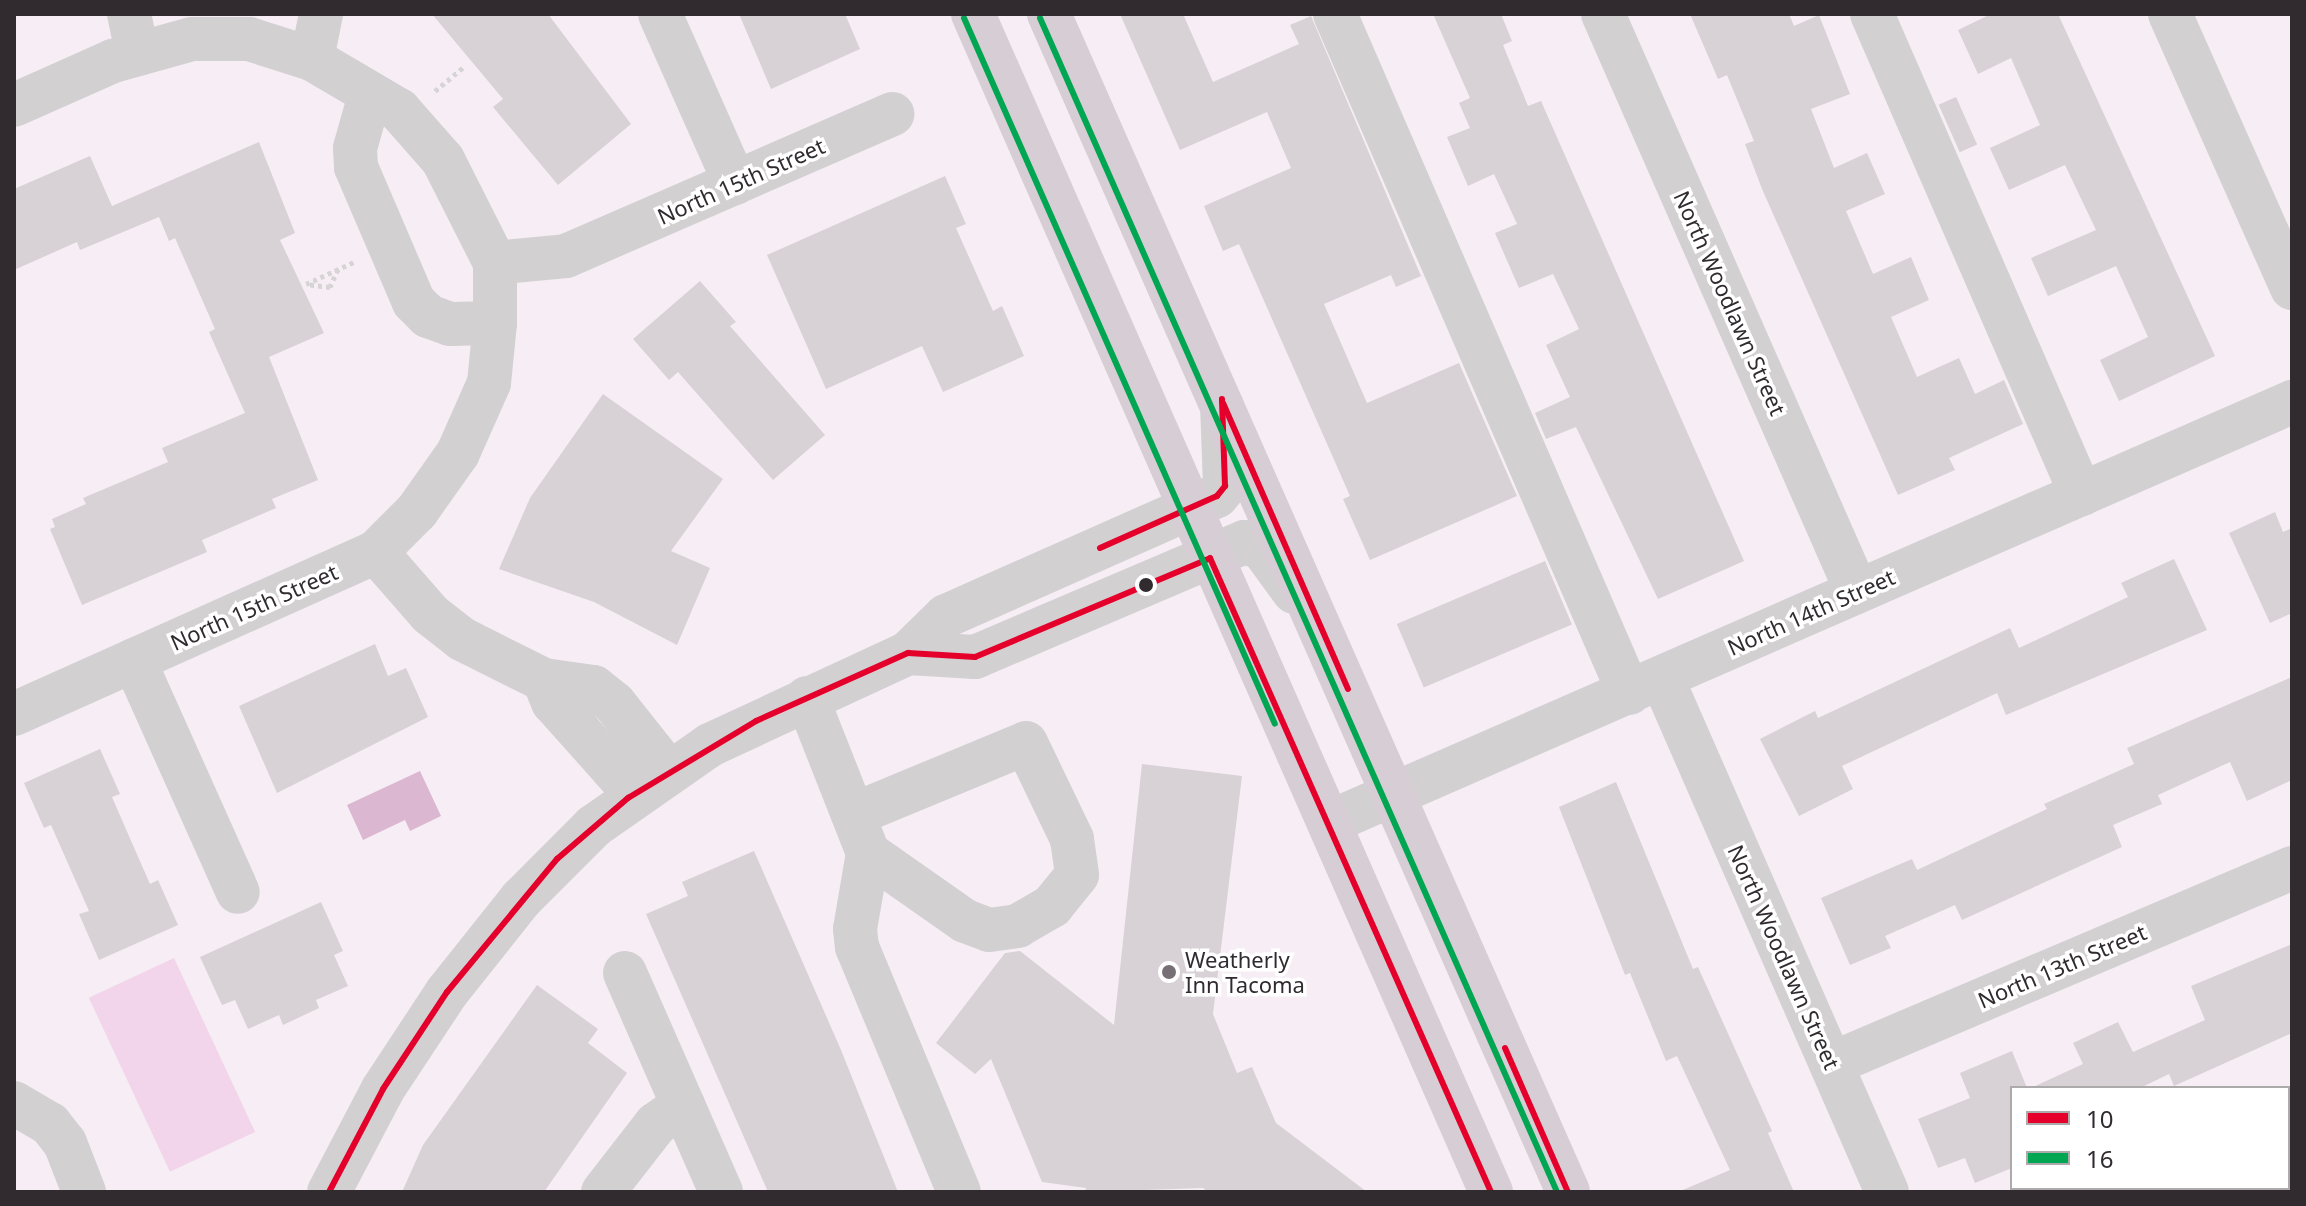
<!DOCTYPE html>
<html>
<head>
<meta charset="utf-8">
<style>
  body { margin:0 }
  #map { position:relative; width:2306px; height:1206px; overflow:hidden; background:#f6eef4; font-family:"Noto Sans",sans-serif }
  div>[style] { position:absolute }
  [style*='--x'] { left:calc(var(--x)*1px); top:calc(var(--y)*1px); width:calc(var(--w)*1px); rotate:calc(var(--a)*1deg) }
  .green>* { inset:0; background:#f2d5eb; transform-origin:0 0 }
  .water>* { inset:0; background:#dbb7d2 }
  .building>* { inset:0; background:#d8d1d6; transform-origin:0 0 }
  .path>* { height:5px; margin-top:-2.5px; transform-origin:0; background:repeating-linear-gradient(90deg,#d7d4d5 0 4px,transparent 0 8px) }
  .minor>* { height:44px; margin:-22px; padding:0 22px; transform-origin:22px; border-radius:22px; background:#d3d0d2 }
  .major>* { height:44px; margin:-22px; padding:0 22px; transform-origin:22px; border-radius:22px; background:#d6ced4 }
  .bus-1>* { height:6px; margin:-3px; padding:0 3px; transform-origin:3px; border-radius:3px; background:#e4002b }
  .bus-2>* { height:6px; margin:-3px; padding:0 3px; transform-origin:3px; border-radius:3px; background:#00a651 }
  .dots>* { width:22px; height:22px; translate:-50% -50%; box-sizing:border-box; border:4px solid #fff; border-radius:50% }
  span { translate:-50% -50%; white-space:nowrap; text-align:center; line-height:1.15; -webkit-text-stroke:7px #fff; paint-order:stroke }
  .street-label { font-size:22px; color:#312b30 }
  .poi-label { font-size:22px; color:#312b30 }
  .left { translate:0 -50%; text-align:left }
  .frame { position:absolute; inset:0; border:16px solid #312b30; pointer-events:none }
  .legend { position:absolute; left:2010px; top:1086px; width:280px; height:104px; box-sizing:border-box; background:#fff; border:2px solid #adaaac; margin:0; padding:10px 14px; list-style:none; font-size:24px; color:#312b30 }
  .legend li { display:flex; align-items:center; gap:16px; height:40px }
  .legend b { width:40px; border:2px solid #adaaac }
</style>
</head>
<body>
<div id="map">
  <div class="green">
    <div style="left:174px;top:958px;width:192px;height:94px;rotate:65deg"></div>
  </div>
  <div class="water">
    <div style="clip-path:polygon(420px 771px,441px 816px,410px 831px,405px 820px,363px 840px,347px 805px)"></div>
  </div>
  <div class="building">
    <div style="clip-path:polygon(432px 14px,548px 14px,631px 124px,558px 185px,493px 107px,503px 99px)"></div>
    <div style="clip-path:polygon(739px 14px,845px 14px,860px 49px,771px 89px)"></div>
    <div style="clip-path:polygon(1120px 14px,1183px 14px,1213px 82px,1299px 44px,1290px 25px,1311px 16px,1421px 276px,1396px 287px,1391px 275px,1324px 304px,1367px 403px,1459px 363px,1517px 496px,1370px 560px,1343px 499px,1350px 496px,1239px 244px,1223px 251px,1204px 206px,1291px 168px,1267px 112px,1180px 150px)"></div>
    <div style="clip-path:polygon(1433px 14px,1501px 14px,1512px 41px,1503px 45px,1528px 106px,1541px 101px,1744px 561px,1658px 599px,1576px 427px,1546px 439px,1535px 413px,1570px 397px,1546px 345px,1579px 329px,1553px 274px,1519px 288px,1495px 233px,1517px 224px,1494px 174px,1468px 186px,1447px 137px,1470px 128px,1459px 103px,1470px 98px)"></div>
    <div style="clip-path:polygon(1690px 14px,1789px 14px,1794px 26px,1819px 15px,1850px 94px,1811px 109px,1834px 168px,1867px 153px,1885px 194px,1846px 211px,1873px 274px,1911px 257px,1929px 300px,1891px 317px,1917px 377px,1959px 358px,1975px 394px,2004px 380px,2023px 424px,1949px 458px,1955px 470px,1898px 495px,1762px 189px,1745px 144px,1754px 141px,1727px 75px,1718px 79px)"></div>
    <div style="clip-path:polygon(1991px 14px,2058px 14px,2215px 356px,2119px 401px,2100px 360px,2148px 337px,2116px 266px,2048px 296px,2031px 258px,2096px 230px,2065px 165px,2009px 190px,1990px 148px,2040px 125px,2011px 58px,1978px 74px,1958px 30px)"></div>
    <div style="left:1956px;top:97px;width:52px;height:19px;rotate:66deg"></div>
    <div style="clip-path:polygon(259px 142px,295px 233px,280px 240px,324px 333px,269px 357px,318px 480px,272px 499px,276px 508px,202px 540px,207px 552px,82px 605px,50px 529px,55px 527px,52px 519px,86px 504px,83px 498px,168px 462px,162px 448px,245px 413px,209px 332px,215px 329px,175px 238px,169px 241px,159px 217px,80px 250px,77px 242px,14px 270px,14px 189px,90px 156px,112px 206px)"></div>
    <div style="clip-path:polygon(945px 176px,966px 224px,956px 228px,993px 311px,1002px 306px,1024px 356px,943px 392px,922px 346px,826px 389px,767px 255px)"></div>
    <div style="clip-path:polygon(700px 281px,736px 322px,730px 326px,825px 435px,773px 480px,678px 372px,669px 380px,633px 339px)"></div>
    <div style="clip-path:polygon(603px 394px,723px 479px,671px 551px,710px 568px,677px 645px,594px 602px,499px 569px,530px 498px)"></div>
    <div style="clip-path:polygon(2275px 512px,2283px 532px,2292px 528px,2292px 613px,2270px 623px,2229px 533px)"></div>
    <div style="clip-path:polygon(2174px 559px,2207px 630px,2006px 715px,1997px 693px,1842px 766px,1853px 789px,1799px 816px,1760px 739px,1815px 711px,1818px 718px,2010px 628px,2019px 648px,2128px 597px,2121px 583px)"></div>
    <div style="left:1545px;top:561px;width:69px;height:161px;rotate:67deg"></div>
    <div style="clip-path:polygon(375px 644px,388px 676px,406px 668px,428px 717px,277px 793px,239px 706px)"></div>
    <div style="clip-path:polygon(2292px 677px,2292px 780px,2247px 801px,2230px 762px,2158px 795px,2162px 804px,2113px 825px,2122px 847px,1962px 920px,1955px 905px,1885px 936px,1891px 948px,1850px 965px,1821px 898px,1912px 859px,1917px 870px,2047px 809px,2044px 804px,2134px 764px,2127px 748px)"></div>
    <div style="clip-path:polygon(100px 749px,120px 794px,112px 797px,132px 843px,150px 884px,158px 880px,178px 925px,99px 960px,79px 914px,89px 911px,51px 825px,44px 828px,24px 783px)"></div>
    <div style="clip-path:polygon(1142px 764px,1242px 776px,1213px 1014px,1237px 1073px,1252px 1067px,1276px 1123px,1367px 1192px,1208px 1192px,1203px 1188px,1085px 1192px,1086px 1188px,1042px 1182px,991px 1059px,975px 1074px,936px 1043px,1005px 953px,1020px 951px,1114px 1025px)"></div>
    <div style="clip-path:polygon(1616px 782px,1693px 969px,1698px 967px,1772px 1131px,1768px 1133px,1794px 1192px,1678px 1192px,1730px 1170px,1677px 1056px,1666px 1061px,1630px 973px,1625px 975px,1559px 807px)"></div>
    <div style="clip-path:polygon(754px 851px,841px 1050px,898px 1192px,768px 1192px,646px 914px,688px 896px,682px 882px)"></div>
    <div style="clip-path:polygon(321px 902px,343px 951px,334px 955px,348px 986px,316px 1000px,319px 1008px,283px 1025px,279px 1015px,248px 1029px,235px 1000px,222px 1005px,200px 957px)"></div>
    <div style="clip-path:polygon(2292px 944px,2292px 1033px,2174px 1086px,2169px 1074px,2140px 1088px,2031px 1088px,2083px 1064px,2073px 1043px,2118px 1022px,2133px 1052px,2205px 1020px,2191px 986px)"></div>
    <div style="clip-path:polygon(537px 985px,598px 1029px,588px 1043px,627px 1073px,544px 1192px,402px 1192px,423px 1145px)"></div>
    <div style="clip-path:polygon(2012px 1051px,2027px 1088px,2012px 1088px,2012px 1168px,1975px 1183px,1965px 1158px,1938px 1168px,1918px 1119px,1970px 1098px,1960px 1073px)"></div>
  </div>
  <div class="path">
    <div style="--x:435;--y:91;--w:39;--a:-40"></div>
    <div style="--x:338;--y:269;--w:20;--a:114"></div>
    <div style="--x:330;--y:287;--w:24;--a:-173"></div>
    <div style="--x:306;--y:284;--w:55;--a:-24.7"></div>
  </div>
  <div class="minor">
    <div style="--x:129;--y:14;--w:40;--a:78"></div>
    <div style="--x:660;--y:14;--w:185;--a:66.1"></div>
    <div style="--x:1335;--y:14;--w:740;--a:66.59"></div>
    <div style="--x:1603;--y:14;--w:631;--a:66.28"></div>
    <div style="--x:1872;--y:14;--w:524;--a:66.47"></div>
    <div style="--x:2170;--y:14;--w:300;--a:66"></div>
    <div style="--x:312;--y:59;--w:46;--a:-78.7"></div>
    <div style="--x:370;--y:95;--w:55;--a:105.8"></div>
    <div style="--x:355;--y:148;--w:19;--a:87"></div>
    <div style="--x:356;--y:167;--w:147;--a:66.8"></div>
    <div style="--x:414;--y:302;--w:20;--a:45"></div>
    <div style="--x:428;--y:316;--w:23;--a:20"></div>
    <div style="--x:450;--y:324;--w:45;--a:-1.3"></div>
    <div style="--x:14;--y:105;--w:108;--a:-24"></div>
    <div style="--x:113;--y:61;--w:82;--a:-15.6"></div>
    <div style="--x:192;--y:39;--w:57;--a:0"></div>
    <div style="--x:249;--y:39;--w:66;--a:17.6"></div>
    <div style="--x:312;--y:59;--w:101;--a:30.4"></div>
    <div style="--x:399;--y:110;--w:67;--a:48.7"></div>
    <div style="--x:443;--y:160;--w:115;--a:63.2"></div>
    <div style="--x:495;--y:263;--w:60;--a:90"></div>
    <div style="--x:495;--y:323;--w:60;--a:95.7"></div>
    <div style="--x:489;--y:383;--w:77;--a:113.9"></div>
    <div style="--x:458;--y:453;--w:71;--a:125.3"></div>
    <div style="--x:417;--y:511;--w:58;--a:135"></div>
    <div style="--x:376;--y:552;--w:397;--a:155.9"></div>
    <div style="--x:495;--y:263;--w:71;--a:-5.6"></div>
    <div style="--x:566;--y:256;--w:356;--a:-23.5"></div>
    <div style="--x:376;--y:552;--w:82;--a:48.9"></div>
    <div style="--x:430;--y:614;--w:41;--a:38"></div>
    <div style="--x:462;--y:639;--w:92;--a:26.6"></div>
    <div style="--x:544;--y:680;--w:50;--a:8"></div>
    <div style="--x:594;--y:687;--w:26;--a:39"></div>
    <div style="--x:614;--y:703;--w:87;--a:51.5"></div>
    <div style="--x:908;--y:653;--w:67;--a:3.4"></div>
    <div style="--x:975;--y:657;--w:293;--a:-23.1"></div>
    <div style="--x:1244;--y:542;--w:19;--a:18"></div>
    <div style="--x:1262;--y:548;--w:54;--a:54"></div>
    <div style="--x:134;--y:660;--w:254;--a:65.9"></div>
    <div style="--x:1662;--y:678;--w:561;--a:66.36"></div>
    <div style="--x:544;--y:680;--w:24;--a:68"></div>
    <div style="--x:553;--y:702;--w:123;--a:48.3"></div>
    <div style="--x:807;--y:698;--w:167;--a:68.5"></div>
    <div style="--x:868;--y:853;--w:77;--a:99.7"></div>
    <div style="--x:855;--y:929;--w:18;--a:84"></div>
    <div style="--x:857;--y:947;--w:265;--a:67.4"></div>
    <div style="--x:855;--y:814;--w:185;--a:-22.5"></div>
    <div style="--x:1026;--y:743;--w:106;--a:64.4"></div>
    <div style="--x:1072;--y:839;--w:36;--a:82"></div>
    <div style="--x:1077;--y:875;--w:40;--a:129"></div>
    <div style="--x:1052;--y:906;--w:39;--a:150"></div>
    <div style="--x:1018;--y:926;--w:29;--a:172"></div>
    <div style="--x:989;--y:930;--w:26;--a:-159"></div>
    <div style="--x:965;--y:921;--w:118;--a:-145"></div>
    <div style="--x:1330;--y:822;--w:1050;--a:-23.59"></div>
    <div style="--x:625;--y:973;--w:239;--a:66.3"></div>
    <div style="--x:1831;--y:1064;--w:501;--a:-23.03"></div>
    <div style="--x:14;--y:1103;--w:42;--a:30.3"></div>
    <div style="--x:50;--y:1124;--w:24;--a:52"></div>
    <div style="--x:65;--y:1143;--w:53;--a:68.8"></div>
    <div style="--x:329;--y:1192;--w:116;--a:-62.3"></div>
    <div style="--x:383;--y:1089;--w:116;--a:-56.6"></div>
    <div style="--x:447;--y:992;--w:119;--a:-51.5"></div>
    <div style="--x:521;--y:899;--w:103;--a:-45"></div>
    <div style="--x:594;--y:826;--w:141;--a:-34.9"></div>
    <div style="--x:710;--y:745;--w:218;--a:-24.9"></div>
    <div style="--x:908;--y:653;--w:53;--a:-44.2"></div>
    <div style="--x:946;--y:616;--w:296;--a:-23.9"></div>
    <div style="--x:1217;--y:496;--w:13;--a:-51"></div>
    <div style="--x:1225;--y:486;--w:80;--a:-92.1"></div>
    <div style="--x:603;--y:1192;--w:86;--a:-52.1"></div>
    <div style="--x:656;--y:1124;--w:33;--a:-35"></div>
  </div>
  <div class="major">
    <div style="--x:973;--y:14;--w:1287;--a:66.26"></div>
    <div style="--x:1049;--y:14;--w:1287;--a:66.22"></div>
  </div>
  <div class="bus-1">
    <div style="--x:1223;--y:403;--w:312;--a:66.4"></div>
    <div style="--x:1100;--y:548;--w:128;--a:-24"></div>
    <div style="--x:1217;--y:496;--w:13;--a:-51"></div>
    <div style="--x:1225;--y:486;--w:87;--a:-92"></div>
    <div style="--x:1505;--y:1048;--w:157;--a:66.4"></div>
    <div style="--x:329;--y:1192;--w:116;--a:-62.3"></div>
    <div style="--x:383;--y:1089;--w:116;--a:-56.6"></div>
    <div style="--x:447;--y:992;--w:173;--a:-50.4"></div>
    <div style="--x:557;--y:859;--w:94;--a:-40.7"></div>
    <div style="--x:628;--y:798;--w:149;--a:-31"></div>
    <div style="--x:756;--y:721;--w:167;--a:-24.1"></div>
    <div style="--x:908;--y:653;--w:67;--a:3.4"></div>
    <div style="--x:975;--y:657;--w:255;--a:-22.8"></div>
    <div style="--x:1210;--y:558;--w:693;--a:66.1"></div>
  </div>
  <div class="bus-2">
    <div style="--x:964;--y:18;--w:771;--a:66.23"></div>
    <div style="--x:1040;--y:18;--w:1283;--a:66.23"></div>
  </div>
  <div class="dots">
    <div style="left:1146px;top:585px;background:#312b30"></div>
    <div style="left:1169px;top:972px;background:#766f75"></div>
  </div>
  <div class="street-label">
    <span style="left:741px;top:181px;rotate:-24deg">North 15th Street</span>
    <span style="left:1730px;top:303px;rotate:66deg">North Woodlawn Street</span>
    <span style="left:254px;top:607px;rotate:-24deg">North 15th Street</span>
    <span style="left:1811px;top:612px;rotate:-24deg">North 14th Street</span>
    <span style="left:1784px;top:957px;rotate:66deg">North Woodlawn Street</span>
    <span style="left:2062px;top:966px;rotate:-23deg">North 13th Street</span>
  </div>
  <div class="poi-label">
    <span class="left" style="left:1185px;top:972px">Weatherly<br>Inn Tacoma</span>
  </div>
  <div class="frame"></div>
  <ul class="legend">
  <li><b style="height:10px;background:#e4002b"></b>10</li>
  <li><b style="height:10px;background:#00a651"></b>16</li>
  </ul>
</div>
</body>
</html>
